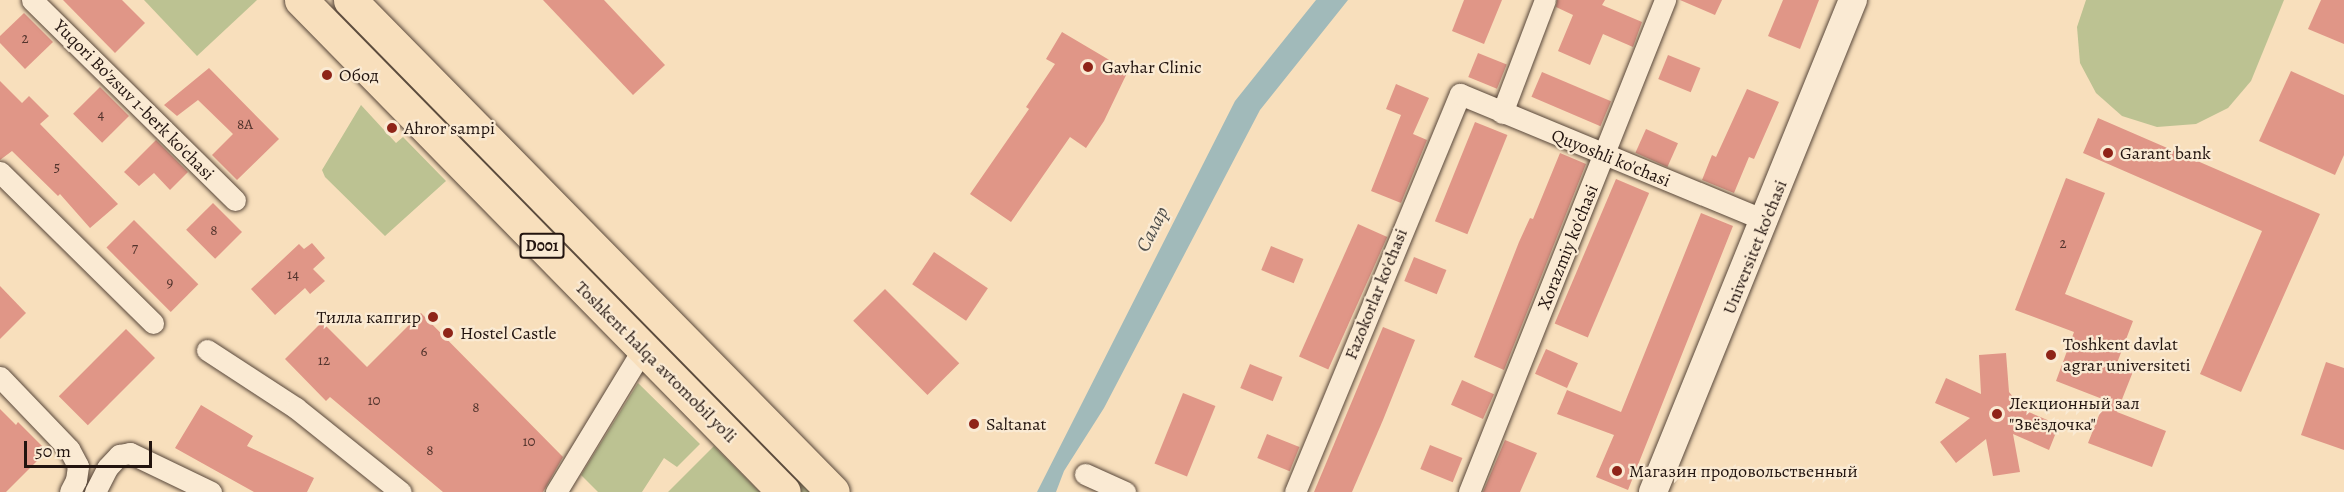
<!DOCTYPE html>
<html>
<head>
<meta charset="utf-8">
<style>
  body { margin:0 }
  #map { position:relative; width:2344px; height:492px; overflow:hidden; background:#f8dfbc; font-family:Alegreya,serif }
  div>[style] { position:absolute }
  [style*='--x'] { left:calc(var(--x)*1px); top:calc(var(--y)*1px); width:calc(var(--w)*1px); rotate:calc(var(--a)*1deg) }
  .green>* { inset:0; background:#bcc292; transform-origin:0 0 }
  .water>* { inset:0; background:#a1baba }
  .building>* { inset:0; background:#e09687; transform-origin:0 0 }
  .roads { filter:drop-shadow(0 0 2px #58473a) drop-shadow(0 0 2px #58473a) }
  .street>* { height:21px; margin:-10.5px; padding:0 10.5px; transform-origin:10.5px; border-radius:10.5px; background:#faead3 }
  .secondary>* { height:28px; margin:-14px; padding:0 14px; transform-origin:14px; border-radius:14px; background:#faead3 }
  .highway>* { height:33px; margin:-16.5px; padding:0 16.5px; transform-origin:16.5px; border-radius:16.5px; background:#f8dfbc }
  .dots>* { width:16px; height:16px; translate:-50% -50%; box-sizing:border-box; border:3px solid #faead3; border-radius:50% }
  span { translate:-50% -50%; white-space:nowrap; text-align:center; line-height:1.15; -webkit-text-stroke:4.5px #faead3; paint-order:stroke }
  .number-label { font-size:15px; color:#52342d }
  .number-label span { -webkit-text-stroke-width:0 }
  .shield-label span { padding:2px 4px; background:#faead3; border:2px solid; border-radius:4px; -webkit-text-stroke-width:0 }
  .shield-label { font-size:16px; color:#22140f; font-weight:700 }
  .poi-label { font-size:18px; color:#22140f }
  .left { translate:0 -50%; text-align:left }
  .right { translate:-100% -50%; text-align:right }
  .street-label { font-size:18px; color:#22140f }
  .water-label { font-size:20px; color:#4e4e4b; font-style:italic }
  .scale { position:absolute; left:24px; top:441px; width:128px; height:27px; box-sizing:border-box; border:3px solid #22140f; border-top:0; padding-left:8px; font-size:18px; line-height:21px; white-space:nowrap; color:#22140f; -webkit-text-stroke:4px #faead3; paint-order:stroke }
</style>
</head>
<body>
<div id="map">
  <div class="green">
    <div style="clip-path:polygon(144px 0,257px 0,197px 56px)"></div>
    <div style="clip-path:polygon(2086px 0,2284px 0,2251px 81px,2228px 108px,2196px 124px,2157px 127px,2122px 116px,2096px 93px,2080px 63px,2077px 27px)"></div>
    <div style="left:357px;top:21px;width:660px;height:11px;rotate:46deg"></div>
    <div style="clip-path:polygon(361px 105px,396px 143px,403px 137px,446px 181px,385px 236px,325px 177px,322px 170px)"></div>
    <div style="clip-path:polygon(638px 383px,700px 444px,677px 467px,664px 458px,642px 492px,598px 492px,581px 475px)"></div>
    <div style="clip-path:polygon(714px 446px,760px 492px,668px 492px)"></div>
  </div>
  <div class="water">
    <div style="clip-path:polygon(1316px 0,1348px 0,1260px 110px,1104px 408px,1064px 471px,1056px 492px,1037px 492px,1235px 101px)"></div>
  </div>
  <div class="building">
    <div style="clip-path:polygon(63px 0,122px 0,145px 23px,115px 53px)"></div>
    <div style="clip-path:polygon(543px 0,604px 0,665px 65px,633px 95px)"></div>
    <div style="clip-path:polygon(1464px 0,1502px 0,1484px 44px,1452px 31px)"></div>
    <div style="clip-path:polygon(1557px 0,1605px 0,1602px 5px,1642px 22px,1633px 47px,1603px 34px,1590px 65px,1558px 51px,1573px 15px,1556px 7px)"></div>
    <div style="clip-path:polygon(1680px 0,1722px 0,1715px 15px)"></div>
    <div style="clip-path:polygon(1783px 0,1819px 0,1800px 49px,1768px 36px)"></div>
    <div style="clip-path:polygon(2321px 0,2344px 0,2344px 44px,2308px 29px)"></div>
    <div style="clip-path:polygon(24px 13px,53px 42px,25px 69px,0 43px,0 36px)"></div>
    <div style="clip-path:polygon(1062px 32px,1128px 71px,1104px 121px,1086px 148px,1070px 137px,1011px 222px,970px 194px,1029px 109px,1026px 107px,1055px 64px,1046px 59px)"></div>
    <div style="left:1478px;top:53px;width:31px;height:26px;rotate:22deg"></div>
    <div style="left:1668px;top:55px;width:35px;height:26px;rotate:22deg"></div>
    <div style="clip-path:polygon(209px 68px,279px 139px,237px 180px,212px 155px,233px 134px,198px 100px,177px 116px,164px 105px)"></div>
    <div style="clip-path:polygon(2291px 71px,2344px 95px,2344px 155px,2335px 175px,2259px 141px)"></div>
    <div style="left:1542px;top:72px;width:75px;height:27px;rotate:23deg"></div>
    <div style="clip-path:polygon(0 81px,22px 103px,29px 96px,49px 116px,40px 124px,118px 204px,90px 228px,60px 194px,58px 196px,12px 151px,0 160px)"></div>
    <div style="clip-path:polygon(1396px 84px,1429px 98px,1413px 134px,1427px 140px,1401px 203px,1371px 191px,1401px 115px,1386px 109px)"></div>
    <div style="left:100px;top:87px;width:41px;height:38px;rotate:45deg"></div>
    <div style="clip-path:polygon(1747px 89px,1779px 102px,1754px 159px,1749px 157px,1734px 193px,1702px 180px,1712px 155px,1716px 157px)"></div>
    <div style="clip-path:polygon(2098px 118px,2320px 214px,2241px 392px,2200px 374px,2262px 231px,2083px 153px)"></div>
    <div style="left:1475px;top:122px;width:35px;height:107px;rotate:22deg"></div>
    <div style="left:1646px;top:129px;width:35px;height:26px;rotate:24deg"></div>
    <div style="clip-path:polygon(156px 140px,188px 172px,170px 190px,154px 173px,139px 186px,124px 172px)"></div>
    <div style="clip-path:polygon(1560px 153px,1586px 164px,1504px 370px,1474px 357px,1519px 242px,1530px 218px,1533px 219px)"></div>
    <div style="clip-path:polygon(2066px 178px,2105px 193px,2065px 294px,2133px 321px,2117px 363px,2134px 369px,2117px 412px,2166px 431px,2152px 467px,2088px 443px,2105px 400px,2056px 381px,2074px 332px,2015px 310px)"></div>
    <div style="left:1616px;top:179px;width:36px;height:157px;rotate:23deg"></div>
    <div style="left:213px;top:203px;width:41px;height:38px;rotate:45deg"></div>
    <div style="clip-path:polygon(1701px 213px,1733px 226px,1628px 490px,1596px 477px,1614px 435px,1557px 414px,1567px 390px,1621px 412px)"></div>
    <div style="left:134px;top:220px;width:91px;height:39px;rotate:45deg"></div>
    <div style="left:1358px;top:224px;width:32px;height:145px;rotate:24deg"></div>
    <div style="clip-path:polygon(312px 243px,325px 258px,313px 269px,325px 281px,310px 294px,305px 288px,275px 315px,251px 289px,299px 244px,304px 249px)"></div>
    <div style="left:1271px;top:246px;width:35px;height:26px;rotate:22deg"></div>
    <div style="left:934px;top:252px;width:65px;height:39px;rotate:34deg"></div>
    <div style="left:1414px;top:257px;width:35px;height:26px;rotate:22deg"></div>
    <div style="clip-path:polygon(0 286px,26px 313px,0 339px)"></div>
    <div style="left:885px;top:289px;width:105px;height:45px;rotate:45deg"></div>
    <div style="clip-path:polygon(421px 313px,563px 457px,543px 492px,443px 492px,330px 397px,326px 401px,285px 359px,322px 322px,367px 367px)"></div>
    <div style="clip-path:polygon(1383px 327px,1415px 340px,1383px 420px,1352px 492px,1314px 492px)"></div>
    <div style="left:126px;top:329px;width:41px;height:95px;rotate:45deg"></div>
    <div style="left:1546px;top:349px;width:35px;height:27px;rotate:24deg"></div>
    <div style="clip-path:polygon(2006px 353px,2009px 392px,2024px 410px,2059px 425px,2049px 450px,2013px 434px,2020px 472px,1993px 476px,1986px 439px,1956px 463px,1940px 442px,1970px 418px,1935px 403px,1946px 378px,1981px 394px,1979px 355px)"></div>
    <div style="clip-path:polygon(2326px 362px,2344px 368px,2344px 450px,2301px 435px)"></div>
    <div style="left:1250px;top:364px;width:35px;height:26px;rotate:22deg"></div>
    <div style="left:1462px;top:380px;width:35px;height:27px;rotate:24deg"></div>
    <div style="left:1183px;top:393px;width:35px;height:76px;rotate:22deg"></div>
    <div style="clip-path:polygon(201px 405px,253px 436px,247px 446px,314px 478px,307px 492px,254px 492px,175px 448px)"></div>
    <div style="clip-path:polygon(0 409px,16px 425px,18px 422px,47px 451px,6px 492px,0 492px)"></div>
    <div style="left:1267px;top:434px;width:35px;height:26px;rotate:22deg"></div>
    <div style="clip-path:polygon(1505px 440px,1537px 453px,1520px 492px,1483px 492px)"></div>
    <div style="left:1430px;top:445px;width:35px;height:26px;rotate:22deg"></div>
  </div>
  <div class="roads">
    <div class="street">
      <div style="--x:32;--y:0;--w:285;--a:44.6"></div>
      <div style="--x:1502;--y:113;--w:121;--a:-69.2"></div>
      <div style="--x:0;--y:172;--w:215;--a:44.6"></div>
      <div style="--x:207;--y:350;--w:106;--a:33.1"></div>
      <div style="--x:296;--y:408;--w:134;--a:38.7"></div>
      <div style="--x:0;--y:377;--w:100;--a:46.2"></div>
      <div style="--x:69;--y:449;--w:19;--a:62"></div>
      <div style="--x:78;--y:466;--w:14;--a:98"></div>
      <div style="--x:76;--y:480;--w:13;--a:117"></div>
      <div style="--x:1085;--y:474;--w:44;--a:24.2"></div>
      <div style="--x:95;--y:492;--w:27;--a:-63"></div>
      <div style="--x:107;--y:468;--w:18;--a:-47"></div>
      <div style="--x:119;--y:455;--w:11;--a:-10"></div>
      <div style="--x:130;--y:453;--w:90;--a:25.7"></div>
      <div style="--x:556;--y:492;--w:167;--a:-58.7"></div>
      <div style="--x:1295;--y:492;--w:431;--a:-67.5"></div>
      <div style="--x:1460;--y:94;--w:331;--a:22.5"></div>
      <div style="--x:1469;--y:492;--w:530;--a:-68.28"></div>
    </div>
    <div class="secondary">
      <div style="--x:1653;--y:492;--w:531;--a:-67.88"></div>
    </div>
    <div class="highway">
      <div style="--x:301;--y:0;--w:689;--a:45.53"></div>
      <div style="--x:350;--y:0;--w:689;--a:45.53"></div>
    </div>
  </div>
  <div class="dots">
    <div style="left:1088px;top:67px;background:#8f2418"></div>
    <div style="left:327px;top:75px;background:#8f2418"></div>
    <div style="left:392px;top:128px;background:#8f2418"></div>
    <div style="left:2108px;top:153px;background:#8f2418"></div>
    <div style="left:433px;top:317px;background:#8f2418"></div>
    <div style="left:448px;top:333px;background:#8f2418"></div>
    <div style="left:2051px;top:355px;background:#8f2418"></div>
    <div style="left:1997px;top:414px;background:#8f2418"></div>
    <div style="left:974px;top:424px;background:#8f2418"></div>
    <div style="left:1617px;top:471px;background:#8f2418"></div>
  </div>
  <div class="number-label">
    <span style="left:25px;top:39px">2</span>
    <span style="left:101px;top:115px">4</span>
    <span style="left:245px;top:125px">8A</span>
    <span style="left:57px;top:168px">5</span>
    <span style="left:214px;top:231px">8</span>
    <span style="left:2063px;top:244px">2</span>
    <span style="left:135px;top:249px">7</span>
    <span style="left:293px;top:275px">14</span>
    <span style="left:170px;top:283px">9</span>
    <span style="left:424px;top:352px">6</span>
    <span style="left:324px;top:361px">12</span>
    <span style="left:374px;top:401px">10</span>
    <span style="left:476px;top:408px">8</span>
    <span style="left:529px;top:442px">10</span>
    <span style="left:430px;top:451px">8</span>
  </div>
  <div class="shield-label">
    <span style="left:542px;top:246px">D001</span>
  </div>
  <div class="poi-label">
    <span class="left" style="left:1102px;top:67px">Gavhar Clinic</span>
    <span class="left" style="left:339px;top:75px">Обод</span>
    <span class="left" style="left:404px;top:128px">Ahror sampi</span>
    <span class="left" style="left:2120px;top:153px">Garant bank</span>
    <span class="right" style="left:421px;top:317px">Тилла капгир</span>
    <span class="left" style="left:460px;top:333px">Hostel Castle</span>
    <span class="left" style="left:2063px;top:355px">Toshkent davlat<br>agrar universiteti</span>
    <span class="left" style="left:2009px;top:414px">Лекционный зал<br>"Звёздочка"</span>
    <span class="left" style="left:986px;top:424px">Saltanat</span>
    <span class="left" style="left:1629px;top:471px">Магазин продовольственный</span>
  </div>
  <div class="street-label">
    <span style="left:134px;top:100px;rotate:45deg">Yuqori Bo'zsuv 1-berk ko'chasi</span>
    <span style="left:1611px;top:158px;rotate:22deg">Quyoshli ko'chasi</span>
    <span style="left:1568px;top:247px;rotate:-68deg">Xorazmiy ko'chasi</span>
    <span style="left:1755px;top:247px;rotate:-68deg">Universitet ko'chasi</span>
    <span style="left:1376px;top:294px;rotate:-68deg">Fazokorlar ko'chasi</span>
    <span style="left:656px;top:362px;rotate:45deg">Toshkent halqa avtomobil yo'li</span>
  </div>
  <div class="water-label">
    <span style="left:1152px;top:229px;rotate:-63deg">Салар</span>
  </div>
  <div class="scale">50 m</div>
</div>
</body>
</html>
